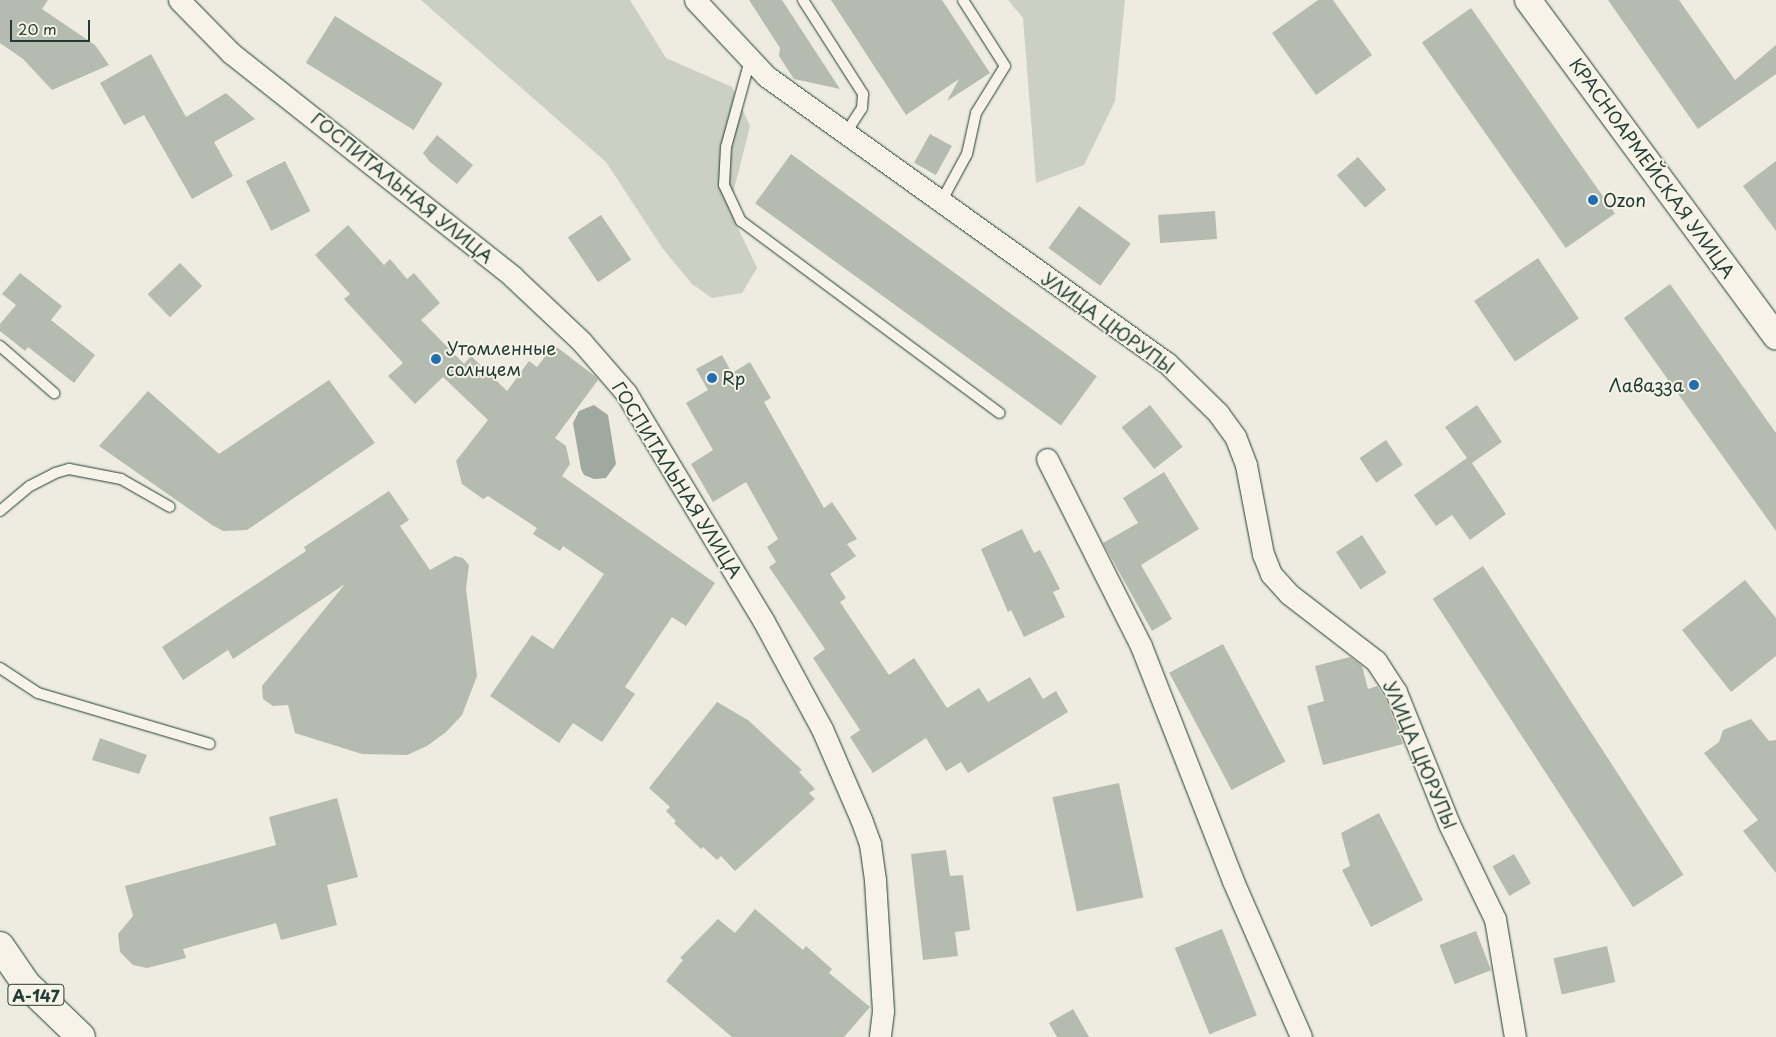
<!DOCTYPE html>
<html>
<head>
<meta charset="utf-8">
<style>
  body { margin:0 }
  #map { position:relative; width:1776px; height:1037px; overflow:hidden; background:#eeece1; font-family:"Playpen Sans",sans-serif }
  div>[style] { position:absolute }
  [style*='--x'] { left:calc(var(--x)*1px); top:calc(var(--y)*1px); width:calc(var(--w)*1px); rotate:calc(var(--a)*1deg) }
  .green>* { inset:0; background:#cccfc4 }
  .water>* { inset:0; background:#9fa99f }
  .building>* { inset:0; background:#b5bbb0; transform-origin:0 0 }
  .roads { filter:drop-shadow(0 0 1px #1f3d34) drop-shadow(0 0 1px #1f3d34) }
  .service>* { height:10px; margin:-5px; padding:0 5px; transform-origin:5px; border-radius:5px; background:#f7f3e8 }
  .minor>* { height:21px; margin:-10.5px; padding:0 10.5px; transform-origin:10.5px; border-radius:10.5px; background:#f7f3e8 }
  .tertiary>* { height:26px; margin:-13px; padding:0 13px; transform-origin:13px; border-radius:13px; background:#f7f3e8 }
  .primary>* { height:28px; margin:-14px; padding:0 14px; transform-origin:14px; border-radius:14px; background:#f7f3e8 }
  .dots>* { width:14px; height:14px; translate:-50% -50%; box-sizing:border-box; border:2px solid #f7f3e8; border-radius:50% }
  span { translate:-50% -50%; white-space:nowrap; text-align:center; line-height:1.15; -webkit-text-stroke:4px #f7f3e8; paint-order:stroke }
  .shield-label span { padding:1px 4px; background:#f7f3e8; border:1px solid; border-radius:4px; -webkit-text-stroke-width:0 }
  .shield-label { font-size:16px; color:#1f3d34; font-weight:700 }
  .street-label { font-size:18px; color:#1f3d34 }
  .poi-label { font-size:18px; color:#1f3d34 }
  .left { translate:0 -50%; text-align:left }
  .right { translate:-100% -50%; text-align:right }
  .scale { position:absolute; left:10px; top:20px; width:80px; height:22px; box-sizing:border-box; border:2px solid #1f3d34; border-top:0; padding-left:6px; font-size:15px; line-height:18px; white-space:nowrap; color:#1f3d34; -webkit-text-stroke:4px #f7f3e8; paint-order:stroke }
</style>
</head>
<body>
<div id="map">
  <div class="green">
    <div style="clip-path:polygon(421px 0,630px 0,666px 58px,732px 87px,750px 126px,729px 209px,757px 268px,742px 293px,712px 298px,692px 284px,663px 249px,606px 162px)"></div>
    <div style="clip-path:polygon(1008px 0,1125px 0,1115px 101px,1084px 165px,1036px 183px,1023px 18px)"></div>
  </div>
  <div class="water">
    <div style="clip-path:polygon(594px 405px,608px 415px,616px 464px,606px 478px,594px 479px,584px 475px,581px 469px,573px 423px,579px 411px)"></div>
  </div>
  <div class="building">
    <div style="clip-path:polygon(0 0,48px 0,42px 9px,95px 45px,109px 65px,52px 90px,23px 59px,0 43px)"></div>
    <div style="clip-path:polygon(749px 0,782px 0,840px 89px,794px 79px,779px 56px,780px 48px)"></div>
    <div style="clip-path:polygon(831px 0,942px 0,990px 73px,947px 101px,959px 79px,906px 115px)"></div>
    <div style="clip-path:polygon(1318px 0,1333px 0,1372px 55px,1316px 95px,1272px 33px)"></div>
    <div style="clip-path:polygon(1608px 0,1679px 0,1735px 80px,1776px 45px,1776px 74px,1698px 129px)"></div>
    <div style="left:1471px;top:8px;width:251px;height:60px;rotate:55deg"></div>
    <div style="left:335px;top:16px;width:127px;height:55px;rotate:32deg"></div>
    <div style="clip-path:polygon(151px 54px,186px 117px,226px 93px,255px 119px,214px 142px,233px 176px,192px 199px,144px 115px,124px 125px,100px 83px)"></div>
    <div style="left:930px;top:134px;width:25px;height:33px;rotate:29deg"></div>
    <div style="clip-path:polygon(437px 135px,473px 165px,457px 184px,430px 162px,423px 153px)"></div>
    <div style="left:791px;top:154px;width:378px;height:61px;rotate:36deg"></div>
    <div style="left:1358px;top:157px;width:43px;height:28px;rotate:49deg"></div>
    <div style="left:285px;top:161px;width:56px;height:44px;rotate:63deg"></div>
    <div style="clip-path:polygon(1776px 161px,1776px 231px,1743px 186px)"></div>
    <div style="left:1079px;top:206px;width:64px;height:52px;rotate:36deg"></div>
    <div style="left:1215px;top:211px;width:28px;height:57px;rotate:86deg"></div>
    <div style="left:601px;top:215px;width:54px;height:40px;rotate:56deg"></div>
    <div style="clip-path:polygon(348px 225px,384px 265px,390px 259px,407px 279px,414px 273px,440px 303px,421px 320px,464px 364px,471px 356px,507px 391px,529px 361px,537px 367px,554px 345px,596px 377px,598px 380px,555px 438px,566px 446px,570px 464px,562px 476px,715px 583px,686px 626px,672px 617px,625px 687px,635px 694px,602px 742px,573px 723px,559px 743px,490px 696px,532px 635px,553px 649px,604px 574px,563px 546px,560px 551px,533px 534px,537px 528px,488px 496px,483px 499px,462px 484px,456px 461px,488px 420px,443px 377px,415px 404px,388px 376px,403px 363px,344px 299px,350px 294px,315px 255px)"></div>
    <div style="left:1538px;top:258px;width:73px;height:77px;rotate:56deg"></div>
    <div style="left:180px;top:263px;width:32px;height:45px;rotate:46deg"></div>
    <div style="clip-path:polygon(20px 273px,62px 306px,51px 320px,95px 355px,74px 383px,28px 347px,25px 351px,0 331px,0 324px,16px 305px,2px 294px)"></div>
    <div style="clip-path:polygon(1670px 284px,1776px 433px,1776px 531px,1624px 318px)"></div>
    <div style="clip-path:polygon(722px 355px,732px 373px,750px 362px,771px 398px,764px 402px,824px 508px,832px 502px,857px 539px,847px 544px,856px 556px,830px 574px,846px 598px,840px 602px,889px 675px,914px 658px,947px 708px,979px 688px,988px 702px,1030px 677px,1043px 699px,1056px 691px,1068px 712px,968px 773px,961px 762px,946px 771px,926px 738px,873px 773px,850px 737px,860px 730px,813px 658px,825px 649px,769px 567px,776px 562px,767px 547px,778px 539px,746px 482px,713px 502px,691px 464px,713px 450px,686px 403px,708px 390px,696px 369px)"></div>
    <div style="clip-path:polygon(329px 380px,375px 443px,247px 530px,223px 531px,212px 525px,99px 446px,148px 391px,219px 454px)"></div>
    <div style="left:1150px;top:405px;width:53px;height:36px;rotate:52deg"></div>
    <div style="clip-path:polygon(1477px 405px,1502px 442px,1472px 463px,1506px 514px,1470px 540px,1452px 515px,1436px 526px,1414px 495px,1467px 458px,1445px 427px)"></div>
    <div style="left:1386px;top:440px;width:30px;height:32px;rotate:56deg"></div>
    <div style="clip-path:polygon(1164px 472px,1199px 529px,1141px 565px,1172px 619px,1152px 631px,1103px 543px,1138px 523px,1123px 498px)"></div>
    <div style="clip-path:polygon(389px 491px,409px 520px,400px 526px,430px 570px,455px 556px,463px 558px,469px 565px,466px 589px,477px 676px,462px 715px,446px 732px,427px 746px,407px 755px,362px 754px,295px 733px,288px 705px,273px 706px,263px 699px,262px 686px,345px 584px,233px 659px,228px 650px,183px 680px,162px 647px,306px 551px,304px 547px)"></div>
    <div style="clip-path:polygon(1022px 529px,1034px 553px,1040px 550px,1060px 589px,1053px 592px,1065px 617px,1024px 637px,1011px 610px,1008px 612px,981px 549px)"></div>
    <div style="left:1362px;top:535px;width:45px;height:31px;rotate:57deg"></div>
    <div style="left:1483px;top:566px;width:368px;height:60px;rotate:57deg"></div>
    <div style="clip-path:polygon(1745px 580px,1776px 618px,1776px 656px,1731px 692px,1682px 630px)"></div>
    <div style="left:1223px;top:644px;width:133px;height:61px;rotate:62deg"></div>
    <div style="clip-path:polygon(1350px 657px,1362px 666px,1368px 689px,1377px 686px,1385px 698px,1403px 744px,1323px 765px,1307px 706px,1324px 701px,1315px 666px)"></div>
    <div style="clip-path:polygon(717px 702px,748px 720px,802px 770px,799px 772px,815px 789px,809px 793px,815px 799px,735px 871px,721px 856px,717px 860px,703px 847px,701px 849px,674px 823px,676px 821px,666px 811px,670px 807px,649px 788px)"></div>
    <div style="clip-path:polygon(1751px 719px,1769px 741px,1776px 740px,1776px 873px,1743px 831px,1758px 820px,1704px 753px,1719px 742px,1723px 730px)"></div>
    <div style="clip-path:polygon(100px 738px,147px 755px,139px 774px,92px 760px)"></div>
    <div style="left:1119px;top:783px;width:117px;height:68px;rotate:78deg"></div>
    <div style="clip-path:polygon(337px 798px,358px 877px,327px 885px,337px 925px,281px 940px,276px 923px,183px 949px,186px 958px,147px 968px,133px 965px,120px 952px,118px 934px,133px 916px,125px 886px,276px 845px,269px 817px)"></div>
    <div style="clip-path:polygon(1379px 813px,1423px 900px,1371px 927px,1342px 870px,1350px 866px,1341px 833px)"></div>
    <div style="clip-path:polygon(946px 850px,950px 876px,963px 875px,970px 930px,955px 932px,958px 956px,923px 960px,911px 854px)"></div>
    <div style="left:1514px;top:854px;width:34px;height:25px;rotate:60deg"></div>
    <div style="clip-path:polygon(755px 909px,803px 950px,806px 946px,832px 969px,829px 973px,870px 1007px,844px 1037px,732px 1037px,666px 981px,683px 960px,680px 958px,718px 919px,735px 933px)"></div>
    <div style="left:1222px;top:929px;width:93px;height:51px;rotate:68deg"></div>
    <div style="left:1476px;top:931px;width:42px;height:39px;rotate:69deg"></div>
    <div style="left:1607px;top:946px;width:37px;height:55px;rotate:77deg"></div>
    <div style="clip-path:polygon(1073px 1009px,1089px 1037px,1057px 1037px,1049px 1023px)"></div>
  </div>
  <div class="roads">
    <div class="service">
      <div style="--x:803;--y:0;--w:112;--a:57.4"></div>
      <div style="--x:863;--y:94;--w:14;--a:94"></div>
      <div style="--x:862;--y:108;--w:30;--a:123"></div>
      <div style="--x:750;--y:60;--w:90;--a:105.4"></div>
      <div style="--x:726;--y:147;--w:38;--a:93"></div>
      <div style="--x:724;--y:185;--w:40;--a:65"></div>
      <div style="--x:741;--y:221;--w:322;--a:36.6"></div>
      <div style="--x:941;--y:202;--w:55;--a:-61.6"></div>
      <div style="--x:967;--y:154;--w:42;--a:-77.6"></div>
      <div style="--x:976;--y:113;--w:55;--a:-58.3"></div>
      <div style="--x:1005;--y:66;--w:78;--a:-122.5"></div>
      <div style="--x:0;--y:346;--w:72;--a:41"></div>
      <div style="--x:0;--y:511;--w:39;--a:-40"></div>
      <div style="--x:30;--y:486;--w:28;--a:-27"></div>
      <div style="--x:55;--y:473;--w:15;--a:-16"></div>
      <div style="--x:69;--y:469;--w:53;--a:10.9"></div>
      <div style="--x:121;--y:479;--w:56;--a:29.7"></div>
      <div style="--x:0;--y:668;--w:45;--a:33.3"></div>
      <div style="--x:38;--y:693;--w:179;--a:16.5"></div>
    </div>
    <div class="minor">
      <div style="--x:179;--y:0;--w:74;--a:45.5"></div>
      <div style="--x:231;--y:53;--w:359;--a:38.4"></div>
      <div style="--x:512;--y:276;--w:95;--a:43.3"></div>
      <div style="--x:581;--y:341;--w:69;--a:49.1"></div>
      <div style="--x:626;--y:393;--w:265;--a:58.9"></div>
      <div style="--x:763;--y:620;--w:124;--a:61.6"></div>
      <div style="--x:822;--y:729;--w:98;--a:66.6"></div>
      <div style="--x:861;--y:819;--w:27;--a:70"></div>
      <div style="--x:870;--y:844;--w:36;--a:82"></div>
      <div style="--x:875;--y:880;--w:131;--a:86.5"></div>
      <div style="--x:883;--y:1011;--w:26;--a:97"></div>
      <div style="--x:695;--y:0;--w:104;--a:46.9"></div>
      <div style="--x:766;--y:76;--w:492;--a:35.6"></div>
      <div style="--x:1166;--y:362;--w:73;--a:44.4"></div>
      <div style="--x:1218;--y:413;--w:29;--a:54"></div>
      <div style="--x:1235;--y:436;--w:31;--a:69"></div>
      <div style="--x:1246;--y:465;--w:91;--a:79.2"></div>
      <div style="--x:1263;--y:554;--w:22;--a:68"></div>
      <div style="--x:1271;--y:574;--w:27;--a:48"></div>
      <div style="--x:1289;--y:594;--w:110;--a:37.6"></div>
      <div style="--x:1376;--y:661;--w:37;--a:57"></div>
      <div style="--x:1396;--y:692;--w:142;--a:68.1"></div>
      <div style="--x:1449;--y:824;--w:106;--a:64.2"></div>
      <div style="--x:1495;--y:919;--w:120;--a:80.4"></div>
      <div style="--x:1047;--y:459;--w:209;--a:63.3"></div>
      <div style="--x:1141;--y:646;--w:252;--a:68.6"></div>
      <div style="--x:1233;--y:881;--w:170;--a:66.4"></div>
    </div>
    <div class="tertiary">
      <div style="--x:1528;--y:0;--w:418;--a:53.6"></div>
    </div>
    <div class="primary">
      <div style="--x:0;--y:946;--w:46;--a:55.6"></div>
      <div style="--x:26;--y:984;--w:76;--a:43.9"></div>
    </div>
  </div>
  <div class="dots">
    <div style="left:1593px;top:200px;background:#1f6fb2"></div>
    <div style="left:436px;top:359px;background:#1f6fb2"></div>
    <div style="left:712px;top:378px;background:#1f6fb2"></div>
    <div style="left:1694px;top:385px;background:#1f6fb2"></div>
  </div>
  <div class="shield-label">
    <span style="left:36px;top:995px">А-147</span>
  </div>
  <div class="street-label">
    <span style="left:1652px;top:168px;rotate:54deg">КРАСНОАРМЕЙСКАЯ УЛИЦА</span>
    <span style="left:402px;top:188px;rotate:39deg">ГОСПИТАЛЬНАЯ УЛИЦА</span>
    <span style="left:1108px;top:323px;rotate:36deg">УЛИЦА ЦЮРУПЫ</span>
    <span style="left:677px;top:480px;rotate:58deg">ГОСПИТАЛЬНАЯ УЛИЦА</span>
    <span style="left:1420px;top:755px;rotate:67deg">УЛИЦА ЦЮРУПЫ</span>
  </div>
  <div class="poi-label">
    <span class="left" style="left:1603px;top:200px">Ozon</span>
    <span class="left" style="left:446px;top:359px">Утомленные<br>солнцем</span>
    <span class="left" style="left:722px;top:378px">Rp</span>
    <span class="right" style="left:1684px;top:385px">Лавазза</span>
  </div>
  <div class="scale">20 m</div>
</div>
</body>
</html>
